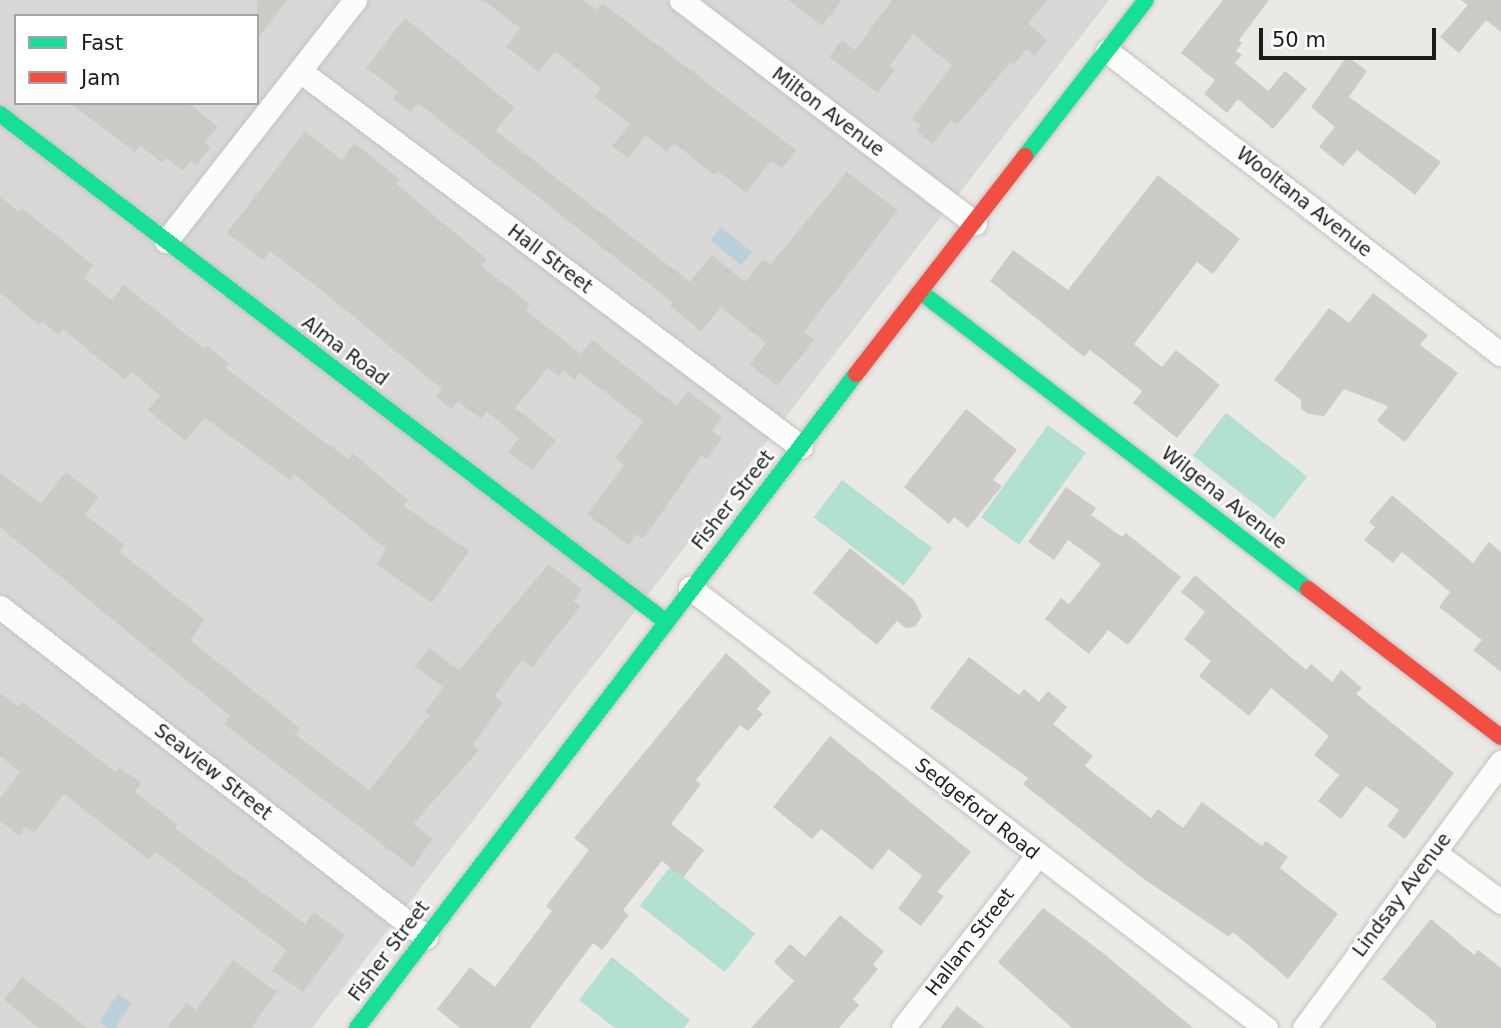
<!DOCTYPE html>
<html>
<head>
<meta charset="utf-8">
<style>
  body { margin:0 }
  #map { position:relative; width:1501px; height:1028px; overflow:hidden; background:#eae9e5; font-family:"DejaVu Sans",sans-serif }
  div>[style] { position:absolute }
  [style*='--x'] { left:calc(var(--x)*1px); top:calc(var(--y)*1px); width:calc(var(--w)*1px); rotate:calc(var(--a)*1deg) }
  .residential>* { inset:0; background:#d9d8d6 }
  .pitch>* { inset:0; background:#b2e0d1; transform-origin:0 0 }
  .water>* { inset:0; background:#bad1dc; transform-origin:0 0 }
  .building>* { inset:0; background:#cdcbc8 }
  .roads { filter:drop-shadow(0 0 2px #c3c2c1) drop-shadow(0 0 2px #c3c2c1) }
  .street>* { height:23px; margin:-11.5px; padding:0 11.5px; transform-origin:11.5px; border-radius:11.5px; background:#fcfcfb }
  .fast>* { height:16px; margin:-8px; padding:0 8px; transform-origin:8px; border-radius:8px; background:#16e098 }
  .jam>* { height:16px; margin:-8px; padding:0 8px; transform-origin:8px; border-radius:8px; background:#f24e42 }
  span { translate:-50% -50%; white-space:nowrap; text-align:center; line-height:1.15; -webkit-text-stroke:5px #fff; paint-order:stroke }
  .street-label { font-size:19px; color:#1c1c1c }
  .legend { position:absolute; left:14px; top:14px; width:245px; height:91px; box-sizing:border-box; background:#fff; border:2px solid #a4a4a4; margin:0; padding:9px 12px; list-style:none; font-size:21px; color:#1c1c1c }
  .legend li { display:flex; align-items:center; gap:14px; height:35px }
  .legend b { width:35px; border:2px solid #a4a4a4 }
  .scale { position:absolute; left:1259px; top:28px; width:177px; height:32px; box-sizing:border-box; border:4px solid #1c1c1c; border-top:0; padding-left:9px; font-size:21px; line-height:24px; white-space:nowrap; color:#1c1c1c; -webkit-text-stroke:5px #fff; paint-order:stroke }
</style>
</head>
<body>
<div id="map">
  <div class="residential">
    <div style="clip-path:polygon(evenodd,0 0,1109px 0,312px 1028px,0 1028px,0 0,16px 16px,257px 16px,257px 103px,16px 103px,16px 16px)"></div>
  </div>
  <div class="pitch">
    <div style="left:1226px;top:413px;width:103px;height:54px;rotate:38deg"></div>
    <div style="left:1048px;top:425px;width:47px;height:114px;rotate:36deg"></div>
    <div style="left:842px;top:480px;width:113px;height:47px;rotate:37deg"></div>
    <div style="left:670px;top:867px;width:108px;height:49px;rotate:38deg"></div>
    <div style="clip-path:polygon(612px 957px,690px 1020px,684px 1028px,615px 1028px,579px 1000px)"></div>
  </div>
  <div class="water">
    <div style="left:721px;top:227px;width:40px;height:17px;rotate:39deg"></div>
    <div style="clip-path:polygon(118px 994px,132px 1003px,115px 1028px,108px 1028px,99px 1022px)"></div>
  </div>
  <div class="building">
    <div style="clip-path:polygon(257px 0,287px 0,257px 40px)"></div>
    <div style="clip-path:polygon(483px 0,583px 0,597px 10px,602px 3px,796px 150px,782px 169px,771px 161px,746px 193px,718px 171px,714px 175px,674px 143px,667px 152px,646px 135px,628px 158px,612px 146px,630px 124px,594px 97px,601px 88px,555px 51px,539px 72px,506px 47px,520px 28px)"></div>
    <div style="clip-path:polygon(788px 0,842px 0,822px 26px)"></div>
    <div style="clip-path:polygon(892px 0,1047px 0,1028px 24px,1047px 40px,1035px 56px,1026px 49px,1014px 64px,1011px 62px,957px 125px,951px 120px,933px 144px,917px 131px,921px 125px,912px 118px,952px 65px,913px 34px,890px 66px,895px 70px,878px 93px,829px 57px,842px 40px,855px 50px)"></div>
    <div style="clip-path:polygon(1223px 0,1269px 0,1239px 40px,1242px 43px,1236px 51px,1242px 55px,1235px 63px,1268px 91px,1285px 71px,1307px 89px,1273px 129px,1238px 99px,1227px 113px,1204px 94px,1215px 80px,1181px 53px)"></div>
    <div style="clip-path:polygon(1461px 0,1501px 0,1501px 32px,1486px 20px,1459px 53px,1440px 37px,1468px 5px)"></div>
    <div style="clip-path:polygon(405px 18px,514px 107px,496px 131px,690px 282px,712px 255px,745px 282px,763px 259px,770px 265px,847px 172px,898px 210px,804px 332px,814px 340px,777px 386px,750px 364px,766px 343px,721px 307px,701px 331px,670px 306px,673px 303px,418px 103px,411px 112px,393px 99px,398px 92px,366px 68px)"></div>
    <div style="clip-path:polygon(1347px 56px,1367px 71px,1349px 97px,1441px 162px,1415px 195px,1357px 150px,1343px 166px,1319px 147px,1335px 127px,1311px 107px)"></div>
    <div style="clip-path:polygon(70px 103px,189px 103px,218px 127px,205px 142px,210px 147px,196px 165px,191px 161px,183px 171px,166px 158px,162px 163px,140px 145px,135px 152px)"></div>
    <div style="clip-path:polygon(305px 131px,342px 160px,354px 143px,400px 179px,396px 184px,487px 259px,481px 266px,530px 304px,526px 310px,581px 354px,592px 340px,677px 406px,688px 391px,722px 417px,712px 431px,722px 438px,707px 459px,702px 455px,643px 539px,637px 534px,628px 545px,587px 514px,624px 465px,615px 458px,643px 421px,580px 373px,575px 380px,564px 370px,559px 376px,548px 368px,515px 408px,556px 440px,532px 470px,508px 452px,519px 438px,487px 412px,481px 419px,458px 401px,451px 409px,436px 396px,442px 389px,321px 290px,270px 251px,264px 260px,227px 233px)"></div>
    <div style="clip-path:polygon(1158px 175px,1240px 239px,1213px 274px,1197px 262px,1134px 344px,1162px 367px,1176px 350px,1220px 385px,1177px 438px,1133px 403px,1142px 391px,1090px 350px,1084px 357px,990px 281px,1013px 250px,1068px 290px)"></div>
    <div style="clip-path:polygon(0 196px,19px 212px,22px 208px,93px 265px,84px 278px,112px 300px,124px 285px,205px 349px,208px 346px,229px 364px,226px 368px,291px 417px,348px 459px,352px 453px,408px 500px,404px 506px,469px 551px,432px 603px,376px 564px,386px 549px,294px 474px,290px 480px,205px 418px,185px 441px,148px 410px,160px 395px,132px 372px,125px 380px,63px 329px,59px 335px,43px 322px,39px 325px,0 293px)"></div>
    <div style="clip-path:polygon(1373px 293px,1428px 335px,1420px 345px,1458px 373px,1405px 442px,1377px 421px,1388px 406px,1344px 389px,1324px 416px,1309px 414px,1301px 409px,1301px 400px,1274px 380px,1329px 308px,1349px 323px)"></div>
    <div style="clip-path:polygon(966px 409px,1017px 450px,993px 480px,1002px 486px,968px 528px,954px 517px,949px 524px,904px 487px)"></div>
    <div style="clip-path:polygon(66px 472px,99px 497px,85px 515px,125px 545px,120px 552px,205px 620px,190px 640px,300px 728px,295px 734px,369px 790px,430px 715px,425px 711px,444px 687px,415px 667px,429px 648px,459px 670px,549px 564px,582px 589px,573px 601px,580px 606px,532px 668px,522px 660px,494px 696px,503px 702px,473px 745px,479px 750px,413px 824px,433px 839px,412px 867px,224px 724px,230px 716px,0 527px,0 473px,41px 503px)"></div>
    <div style="clip-path:polygon(1066px 487px,1096px 508px,1091px 515px,1122px 537px,1126px 533px,1181px 577px,1128px 645px,1108px 630px,1089px 654px,1045px 619px,1061px 598px,1069px 604px,1101px 564px,1068px 540px,1054px 560px,1028px 542px)"></div>
    <div style="clip-path:polygon(1392px 495px,1473px 563px,1489px 542px,1501px 552px,1501px 672px,1473px 650px,1482px 640px,1439px 607px,1450px 592px,1402px 552px,1393px 563px,1364px 540px,1375px 527px,1369px 522px)"></div>
    <div style="clip-path:polygon(850px 548px,914px 600px,922px 616px,915px 627px,906px 628px,897px 621px,877px 645px,813px 593px)"></div>
    <div style="clip-path:polygon(1195px 575px,1306px 670px,1311px 664px,1332px 682px,1341px 670px,1362px 688px,1356px 694px,1454px 773px,1405px 839px,1387px 826px,1399px 810px,1366px 786px,1341px 819px,1318px 801px,1339px 775px,1314px 755px,1329px 736px,1271px 688px,1249px 716px,1199px 676px,1211px 661px,1184px 639px,1205px 612px,1181px 592px)"></div>
    <div style="clip-path:polygon(726px 653px,771px 692px,757px 709px,763px 714px,748px 731px,740px 725px,696px 780px,701px 784px,671px 824px,704px 850px,683px 878px,662px 861px,623px 910px,629px 915px,602px 950px,593px 943px,530px 1028px,460px 1028px,437px 1009px,470px 967px,495px 987px,552px 911px,546px 906px,589px 850px,574px 838px)"></div>
    <div style="clip-path:polygon(969px 657px,1019px 695px,1024px 689px,1039px 702px,1048px 691px,1067px 707px,1053px 724px,1093px 756px,1085px 766px,1151px 818px,1158px 809px,1183px 828px,1202px 802px,1262px 846px,1266px 841px,1288px 857px,1280px 868px,1338px 914px,1288px 979px,1233px 932px,1229px 937px,1141px 877px,1023px 784px,1028px 778px,930px 708px)"></div>
    <div style="clip-path:polygon(0 693px,18px 707px,22px 702px,116px 772px,119px 767px,141px 783px,135px 792px,177px 825px,175px 828px,305px 924px,314px 912px,345px 935px,303px 992px,272px 971px,286px 950px,156px 852px,149px 860px,64px 794px,34px 833px,25px 827px,19px 836px,0 821px,0 798px,20px 772px,0 756px)"></div>
    <div style="clip-path:polygon(830px 736px,971px 852px,937px 892px,944px 896px,921px 926px,898px 909px,922px 876px,889px 849px,872px 870px,821px 829px,812px 839px,773px 807px)"></div>
    <div style="clip-path:polygon(1043px 908px,1103px 953px,1193px 1028px,1072px 1028px,998px 962px)"></div>
    <div style="clip-path:polygon(840px 915px,884px 951px,873px 965px,878px 969px,853px 999px,859px 1005px,839px 1028px,751px 1028px,794px 981px,774px 962px,790px 944px,805px 957px)"></div>
    <div style="clip-path:polygon(1431px 919px,1474px 955px,1478px 950px,1501px 968px,1501px 1028px,1436px 1028px,1436px 1023px,1382px 979px)"></div>
    <div style="clip-path:polygon(233px 960px,277px 992px,251px 1028px,167px 1028px,186px 1003px,196px 1010px)"></div>
    <div style="clip-path:polygon(22px 977px,88px 1028px,39px 1028px,4px 1000px)"></div>
    <div style="clip-path:polygon(957px 1006px,985px 1028px,940px 1028px)"></div>
  </div>
  <div class="roads">
    <div class="street">
      <div style="--x:681;--y:0;--w:369;--a:37.2"></div>
      <div style="--x:1107;--y:51;--w:497;--a:37.6"></div>
      <div style="--x:300;--y:71;--w:626;--a:36.89"></div>
      <div style="--x:166;--y:241;--w:306;--a:-51.9"></div>
      <div style="--x:690;--y:588;--w:725;--a:37.38"></div>
      <div style="--x:0;--y:607;--w:539;--a:37.76"></div>
      <div style="--x:1434;--y:852;--w:84;--a:36.7"></div>
      <div style="--x:903;--y:1028;--w:218;--a:-52.1"></div>
      <div style="--x:1304;--y:1028;--w:331;--a:-53.5"></div>
    </div>
    <div class="fast">
      <div style="--x:0;--y:114;--w:836;--a:37.32"></div>
      <div style="--x:1025;--y:156;--w:197;--a:-52.2"></div>
      <div style="--x:922;--y:293;--w:486;--a:37.5"></div>
      <div style="--x:357;--y:1028;--w:823;--a:-52.66"></div>
    </div>
    <div class="jam">
      <div style="--x:856;--y:374;--w:276;--a:-52.2"></div>
      <div style="--x:1308;--y:589;--w:243;--a:37.5"></div>
    </div>
  </div>
  <div class="street-label">
    <span style="left:828px;top:112px;rotate:37deg">Milton Avenue</span>
    <span style="left:1304px;top:202px;rotate:38deg">Wooltana Avenue</span>
    <span style="left:550px;top:259px;rotate:37deg">Hall Street</span>
    <span style="left:345px;top:351px;rotate:37deg">Alma Road</span>
    <span style="left:1224px;top:498px;rotate:38deg">Wilgena Avenue</span>
    <span style="left:733px;top:500px;rotate:-52deg">Fisher Street</span>
    <span style="left:213px;top:772px;rotate:38deg">Seaview Street</span>
    <span style="left:977px;top:809px;rotate:38deg">Sedgeford Road</span>
    <span style="left:1402px;top:895px;rotate:-53deg">Lindsay Avenue</span>
    <span style="left:970px;top:942px;rotate:-52deg">Hallam Street</span>
    <span style="left:389px;top:951px;rotate:-53deg">Fisher Street</span>
  </div>
  <ul class="legend">
  <li><b style="height:9px;background:#16e098"></b>Fast</li>
  <li><b style="height:9px;background:#f24e42"></b>Jam</li>
  </ul>
  <div class="scale">50 m</div>
</div>
</body>
</html>
